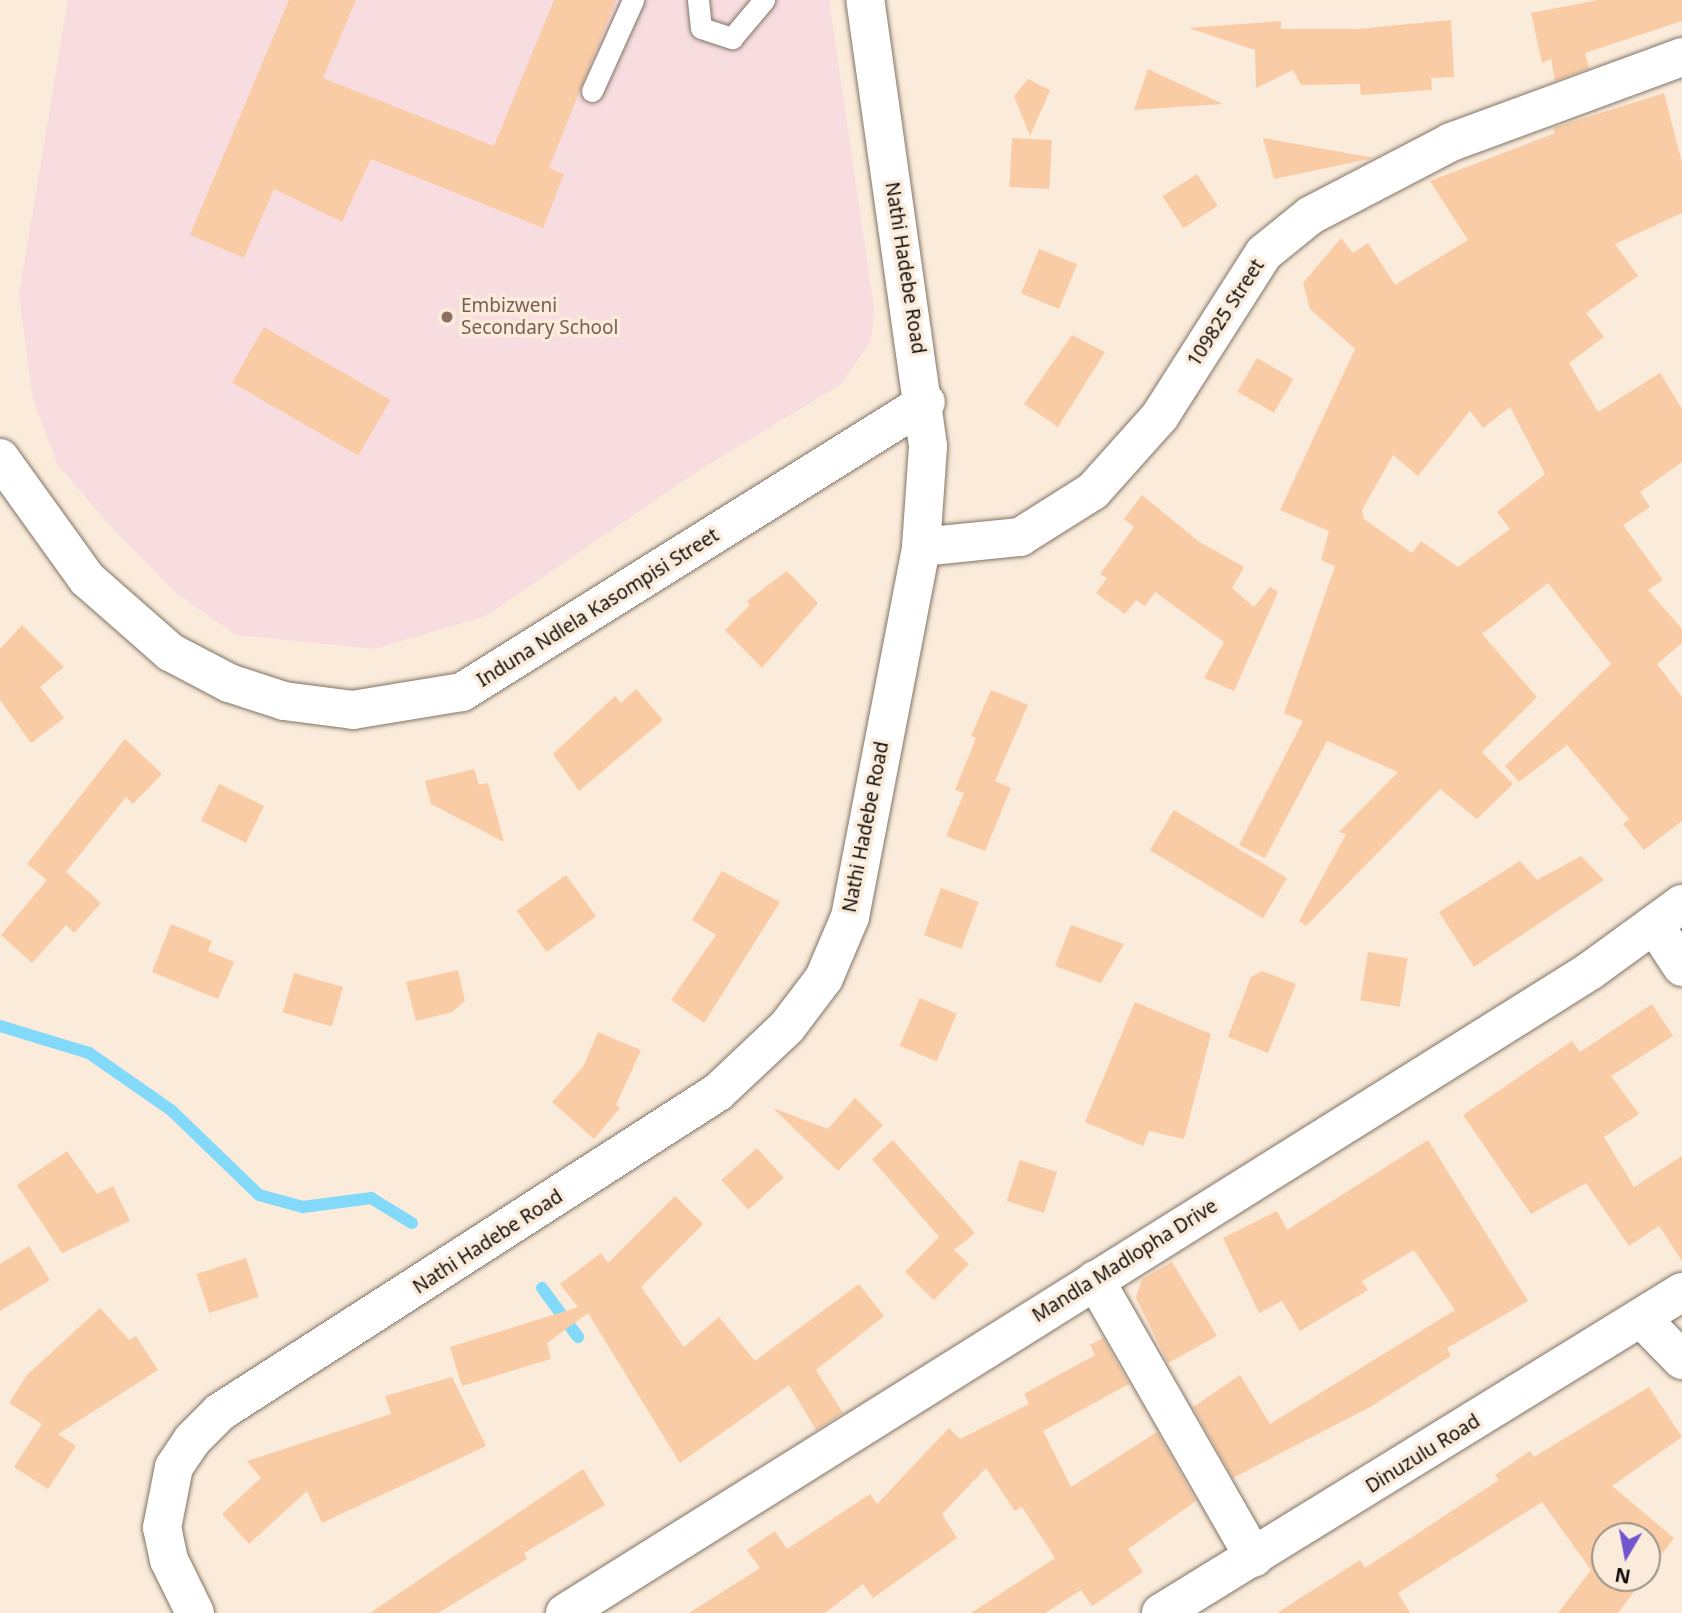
<!DOCTYPE html>
<html>
<head>
<meta charset="utf-8">
<style>
  body { margin:0 }
  #map { position:relative; width:1682px; height:1613px; overflow:hidden; background:#faebdb; font-family:"Noto Sans",sans-serif }
  div>[style] { position:absolute }
  [style*='--x'] { left:calc(var(--x)*1px); top:calc(var(--y)*1px); width:calc(var(--w)*1px); rotate:calc(var(--a)*1deg) }
  .education>* { inset:0; background:#f7dce0 }
  .stream>* { height:12px; margin:-6px; padding:0 6px; transform-origin:6px; border-radius:6px; background:#82d9fa }
  .building>* { inset:0; background:#f9cca6; transform-origin:0 0 }
  .roads { filter:drop-shadow(0 0 2px #827566) drop-shadow(0 0 2px #827566) }
  .lane>* { height:21px; margin:-10.5px; padding:0 10.5px; transform-origin:10.5px; border-radius:10.5px; background:#fff }
  .street>* { height:38px; margin:-19px; padding:0 19px; transform-origin:19px; border-radius:19px; background:#fff }
  .dots>* { width:19px; height:19px; translate:-50% -50%; box-sizing:border-box; border:4px solid #faebdb; border-radius:50% }
  span { translate:-50% -50%; white-space:nowrap; text-align:center; line-height:1.15; -webkit-text-stroke:7px #faebdb; paint-order:stroke }
  .street-label { font-size:19px; color:#100c07 }
  .education-label { font-size:19px; color:#785e54 }
  .left { translate:0 -50%; text-align:left }
  .north { position:absolute; left:1591px; top:1522px; width:70px; height:70px; box-sizing:border-box; background:#faebdb; border:2px solid #9c9286; border-radius:50%; rotate:190deg; font-size:19px; font-weight:700; line-height:28px; text-align:center; color:#100c07 }
  .north::after { content:''; display:block; margin:auto; width:24px; height:32px; background:#7055ce; clip-path:polygon(50% 0,100% 100%,50% 72%,0 100%) }
</style>
</head>
<body>
<div id="map">
  <div class="education">
    <div style="clip-path:polygon(68px 0,829px 0,874px 308px,871px 341px,841px 384px,698px 471px,486px 616px,374px 649px,236px 635px,176px 593px,105px 520px,58px 465px,33px 399px,19px 295px)"></div>
  </div>
  <div class="stream">
    <div style="--x:0;--y:1026;--w:93;--a:16.9"></div>
    <div style="--x:89;--y:1053;--w:100;--a:34.8"></div>
    <div style="--x:171;--y:1110;--w:122;--a:44"></div>
    <div style="--x:259;--y:1195;--w:46;--a:15.3"></div>
    <div style="--x:303;--y:1207;--w:69;--a:-7.5"></div>
    <div style="--x:371;--y:1198;--w:48;--a:31.4"></div>
    <div style="--x:542;--y:1288;--w:61;--a:53.7"></div>
  </div>
  <div class="building">
    <div style="clip-path:polygon(289px 0,356px 0,323px 78px,494px 146px,554px 0,616px 0,549px 168px,564px 174px,543px 228px,371px 159px,342px 222px,274px 189px,244px 258px,190px 235px)"></div>
    <div style="clip-path:polygon(1598px 0,1682px 0,1682px 21px,1585px 53px,1589px 68px,1555px 81px,1551px 59px,1542px 63px,1531px 13px)"></div>
    <div style="clip-path:polygon(1451px 20px,1454px 77px,1431px 78px,1432px 90px,1361px 95px,1360px 84px,1301px 85px,1293px 70px,1256px 88px,1255px 50px,1189px 28px,1281px 21px,1281px 29px,1357px 29px)"></div>
    <div style="clip-path:polygon(1148px 69px,1223px 104px,1134px 110px)"></div>
    <div style="clip-path:polygon(1028px 79px,1050px 90px,1030px 136px,1014px 96px)"></div>
    <div style="clip-path:polygon(evenodd,1664px 93px,1682px 163px,1682px 213px,1615px 244px,1638px 276px,1586px 313px,1604px 337px,1569px 363px,1598px 412px,1660px 373px,1682px 409px,1682px 462px,1640px 492px,1650px 507px,1623px 525px,1663px 580px,1648px 590px,1682px 629px,1682px 643px,1657px 664px,1682px 697px,1682px 821px,1644px 850px,1623px 824px,1629px 819px,1567px 745px,1519px 782px,1505px 766px,1611px 664px,1548px 583px,1482px 634px,1537px 697px,1482px 752px,1513px 784px,1477px 819px,1440px 789px,1306px 926px,1299px 921px,1346px 834px,1339px 832px,1398px 772px,1327px 741px,1265px 858px,1239px 845px,1303px 721px,1284px 713px,1335px 566px,1321px 560px,1329px 531px,1280px 510px,1355px 349px,1310px 309px,1303px 283px,1341px 238px,1353px 253px,1368px 243px,1395px 285px,1468px 240px,1430px 181px,1555px 133px,1553px 128px,1664px 93px,1510px 407px,1545px 474px,1497px 512px,1510px 529px,1458px 567px,1421px 541px,1412px 553px,1364px 519px,1362px 510px,1393px 455px,1418px 476px,1470px 411px,1483px 428px,1510px 407px)"></div>
    <div style="left:1012px;top:138px;width:40px;height:49px;rotate:3deg"></div>
    <div style="clip-path:polygon(1263px 138px,1374px 158px,1274px 179px)"></div>
    <div style="left:1197px;top:174px;width:38px;height:41px;rotate:57deg"></div>
    <div style="left:1039px;top:249px;width:41px;height:48px;rotate:22deg"></div>
    <div style="left:264px;top:327px;width:146px;height:64px;rotate:30deg"></div>
    <div style="clip-path:polygon(1072px 335px,1105px 352px,1058px 427px,1024px 404px)"></div>
    <div style="left:1257px;top:358px;width:42px;height:39px;rotate:30deg"></div>
    <div style="clip-path:polygon(1142px 495px,1198px 541px,1244px 567px,1232px 588px,1254px 607px,1270px 587px,1278px 592px,1234px 691px,1204px 678px,1224px 642px,1155px 592px,1145px 606px,1136px 600px,1125px 614px,1096px 593px,1107px 578px,1100px 574px,1134px 527px,1124px 519px)"></div>
    <div style="clip-path:polygon(787px 571px,818px 603px,762px 668px,725px 630px,750px 605px,747px 601px)"></div>
    <div style="clip-path:polygon(22px 625px,64px 667px,40px 687px,64px 718px,31px 743px,0 700px,0 649px)"></div>
    <div style="clip-path:polygon(636px 689px,663px 720px,579px 791px,553px 754px,615px 696px,621px 703px)"></div>
    <div style="clip-path:polygon(991px 690px,1028px 705px,995px 781px,1011px 788px,985px 851px,946px 836px,964px 793px,955px 790px,976px 738px,971px 736px)"></div>
    <div style="clip-path:polygon(125px 739px,162px 774px,133px 804px,126px 797px,66px 872px,101px 903px,74px 933px,66px 925px,32px 963px,1px 935px,47px 880px,27px 864px)"></div>
    <div style="clip-path:polygon(474px 769px,479px 785px,488px 783px,504px 842px,431px 804px,425px 781px)"></div>
    <div style="left:219px;top:784px;width:50px;height:41px;rotate:26deg"></div>
    <div style="left:1174px;top:810px;width:132px;height:47px;rotate:31deg"></div>
    <div style="clip-path:polygon(1581px 856px,1604px 880px,1474px 967px,1439px 912px,1520px 861px,1537px 880px)"></div>
    <div style="clip-path:polygon(722px 871px,780px 902px,704px 1023px,671px 1000px,716px 935px,692px 920px)"></div>
    <div style="left:566px;top:875px;width:51px;height:61px;rotate:54deg"></div>
    <div style="left:941px;top:888px;width:40px;height:50px;rotate:20deg"></div>
    <div style="clip-path:polygon(171px 924px,212px 941px,208px 951px,234px 962px,218px 999px,152px 972px)"></div>
    <div style="clip-path:polygon(1071px 925px,1124px 944px,1101px 983px,1055px 966px)"></div>
    <div style="left:1368px;top:952px;width:40px;height:49px;rotate:9deg"></div>
    <div style="clip-path:polygon(458px 970px,465px 1001px,452px 1012px,416px 1021px,406px 982px)"></div>
    <div style="clip-path:polygon(1262px 971px,1296px 984px,1268px 1053px,1228px 1037px,1251px 977px)"></div>
    <div style="left:294px;top:973px;width:51px;height:41px;rotate:16deg"></div>
    <div style="left:920px;top:998px;width:40px;height:52px;rotate:23deg"></div>
    <div style="clip-path:polygon(1135px 1002px,1211px 1034px,1184px 1139px,1149px 1131px,1143px 1146px,1085px 1122px)"></div>
    <div style="clip-path:polygon(1652px 1004px,1673px 1036px,1611px 1076px,1639px 1114px,1604px 1137px,1634px 1187px,1682px 1156px,1682px 1261px,1659px 1226px,1629px 1246px,1586px 1183px,1531px 1214px,1463px 1115px,1572px 1041px,1580px 1052px)"></div>
    <div style="clip-path:polygon(598px 1032px,641px 1050px,616px 1105px,620px 1108px,594px 1139px,552px 1102px,583px 1067px)"></div>
    <div style="clip-path:polygon(855px 1098px,883px 1125px,838px 1171px,773px 1108px,828px 1129px)"></div>
    <div style="clip-path:polygon(893px 1140px,975px 1233px,954px 1250px,969px 1264px,934px 1300px,905px 1272px,939px 1237px,872px 1159px)"></div>
    <div style="clip-path:polygon(1428px 1140px,1528px 1301px,1447px 1348px,1451px 1356px,1370px 1407px,1233px 1478px,1193px 1407px,1240px 1375px,1270px 1424px,1455px 1310px,1414px 1250px,1362px 1281px,1368px 1290px,1300px 1331px,1282px 1301px,1259px 1313px,1223px 1238px,1277px 1211px,1287px 1230px)"></div>
    <div style="left:757px;top:1148px;width:40px;height:48px;rotate:48deg"></div>
    <div style="clip-path:polygon(67px 1151px,97px 1194px,113px 1186px,130px 1221px,62px 1253px,17px 1185px)"></div>
    <div style="left:1020px;top:1160px;width:39px;height:43px;rotate:18deg"></div>
    <div style="clip-path:polygon(675px 1196px,703px 1224px,641px 1287px,684px 1347px,719px 1317px,755px 1361px,859px 1284px,884px 1316px,816px 1370px,843px 1413px,816px 1430px,789px 1385px,680px 1463px,588px 1313px,547px 1343px,551px 1359px,462px 1386px,450px 1347px,578px 1307px,560px 1284px,601px 1253px,608px 1263px)"></div>
    <div style="clip-path:polygon(29px 1246px,50px 1280px,0 1311px,0 1264px)"></div>
    <div style="left:246px;top:1258px;width:41px;height:52px;rotate:72deg"></div>
    <div style="clip-path:polygon(1172px 1262px,1217px 1336px,1168px 1363px,1136px 1298px,1142px 1279px)"></div>
    <div style="clip-path:polygon(100px 1308px,129px 1340px,136px 1336px,158px 1370px,58px 1434px,76px 1446px,48px 1489px,14px 1467px,42px 1424px,9px 1403px,27px 1375px)"></div>
    <div style="clip-path:polygon(1103px 1338px,1129px 1384px,1043px 1431px,1071px 1487px,1157px 1432px,1196px 1501px,1128px 1549px,1143px 1572px,1092px 1606px,1081px 1590px,1045px 1613px,971px 1613px,1055px 1558px,1022px 1507px,1015px 1511px,986px 1468px,942px 1514px,957px 1538px,873px 1598px,863px 1584px,825px 1613px,689px 1613px,760px 1568px,747px 1550px,775px 1531px,787px 1549px,870px 1494px,877px 1504px,949px 1428px,960px 1439px,1029px 1404px,1024px 1394px,1095px 1355px,1090px 1345px)"></div>
    <div style="clip-path:polygon(452px 1377px,486px 1446px,322px 1523px,307px 1491px,249px 1544px,222px 1514px,261px 1478px,247px 1461px,391px 1414px,385px 1396px)"></div>
    <div style="clip-path:polygon(1649px 1387px,1682px 1437px,1612px 1486px,1674px 1538px,1647px 1574px,1647px 1536px,1605px 1536px,1605px 1578px,1644px 1578px,1618px 1613px,1558px 1613px,1591px 1570px,1542px 1502px,1398px 1593px,1410px 1613px,1277px 1613px,1360px 1560px,1365px 1568px,1499px 1480px,1495px 1475px,1530px 1451px,1534px 1457px)"></div>
    <div style="clip-path:polygon(583px 1469px,605px 1505px,524px 1553px,527px 1559px,438px 1613px,370px 1613px)"></div>
  </div>
  <div class="roads">
    <div class="lane">
      <div style="--x:698;--y:0;--w:28;--a:84"></div>
      <div style="--x:701;--y:28;--w:33;--a:18"></div>
      <div style="--x:732;--y:38;--w:50;--a:-49.9"></div>
      <div style="--x:592;--y:91;--w:100;--a:-65.7"></div>
    </div>
    <div class="street">
      <div style="--x:0;--y:458;--w:149;--a:54.3"></div>
      <div style="--x:87;--y:579;--w:111;--a:41.3"></div>
      <div style="--x:170;--y:652;--w:67;--a:27.7"></div>
      <div style="--x:229;--y:683;--w:58;--a:18.1"></div>
      <div style="--x:284;--y:701;--w:70;--a:7.4"></div>
      <div style="--x:353;--y:710;--w:110;--a:-9.4"></div>
      <div style="--x:462;--y:692;--w:547;--a:-32.01"></div>
      <div style="--x:921;--y:547;--w:100;--a:-5.8"></div>
      <div style="--x:1020;--y:537;--w:86;--a:-32.2"></div>
      <div style="--x:1093;--y:491;--w:101;--a:-48.2"></div>
      <div style="--x:1160;--y:416;--w:193;--a:-57.5"></div>
      <div style="--x:1264;--y:253;--w:60;--a:-39"></div>
      <div style="--x:1311;--y:215;--w:158;--a:-27.5"></div>
      <div style="--x:1451;--y:142;--w:246;--a:-20.2"></div>
      <div style="--x:1655;--y:926;--w:49;--a:56.6"></div>
      <div style="--x:1095;--y:1280;--w:320;--a:60.2"></div>
      <div style="--x:1643;--y:1320;--w:56;--a:45.7"></div>
      <div style="--x:195;--y:1613;--w:59;--a:-116.1"></div>
      <div style="--x:169;--y:1560;--w:33;--a:-102"></div>
      <div style="--x:162;--y:1528;--w:62;--a:-78.9"></div>
      <div style="--x:174;--y:1467;--w:32;--a:-56"></div>
      <div style="--x:192;--y:1440;--w:40;--a:-45"></div>
      <div style="--x:220;--y:1412;--w:592;--a:-32.72"></div>
      <div style="--x:718;--y:1092;--w:95;--a:-43.3"></div>
      <div style="--x:787;--y:1027;--w:61;--a:-52.9"></div>
      <div style="--x:824;--y:978;--w:66;--a:-66.9"></div>
      <div style="--x:850;--y:917;--w:377;--a:-79.1"></div>
      <div style="--x:921;--y:547;--w:101;--a:-86"></div>
      <div style="--x:928;--y:446;--w:450;--a:-98"></div>
      <div style="--x:565;--y:1613;--w:1209;--a:-32.06"></div>
      <div style="--x:1590;--y:971;--w:114;--a:-36.1"></div>
      <div style="--x:1161;--y:1613;--w:612;--a:-31.64"></div>
    </div>
  </div>
  <div class="dots">
    <div style="left:447px;top:317px;background:#8d6e63"></div>
  </div>
  <div class="street-label">
    <span style="left:905px;top:268px;rotate:81deg">Nathi Hadebe Road</span>
    <span style="left:1226px;top:313px;rotate:-57deg">109825 Street</span>
    <span style="left:598px;top:608px;rotate:-32deg">Induna Ndlela Kasompisi Street</span>
    <span style="left:866px;top:827px;rotate:-79deg">Nathi Hadebe Road</span>
    <span style="left:488px;top:1242px;rotate:-33deg">Nathi Hadebe Road</span>
    <span style="left:1125px;top:1261px;rotate:-32deg">Mandla Madlopha Drive</span>
    <span style="left:1423px;top:1454px;rotate:-32deg">Dinuzulu Road</span>
  </div>
  <div class="education-label">
    <span class="left" style="left:461px;top:317px">Embizweni<br>Secondary School</span>
  </div>
  <div class="north">N</div>
</div>
</body>
</html>
